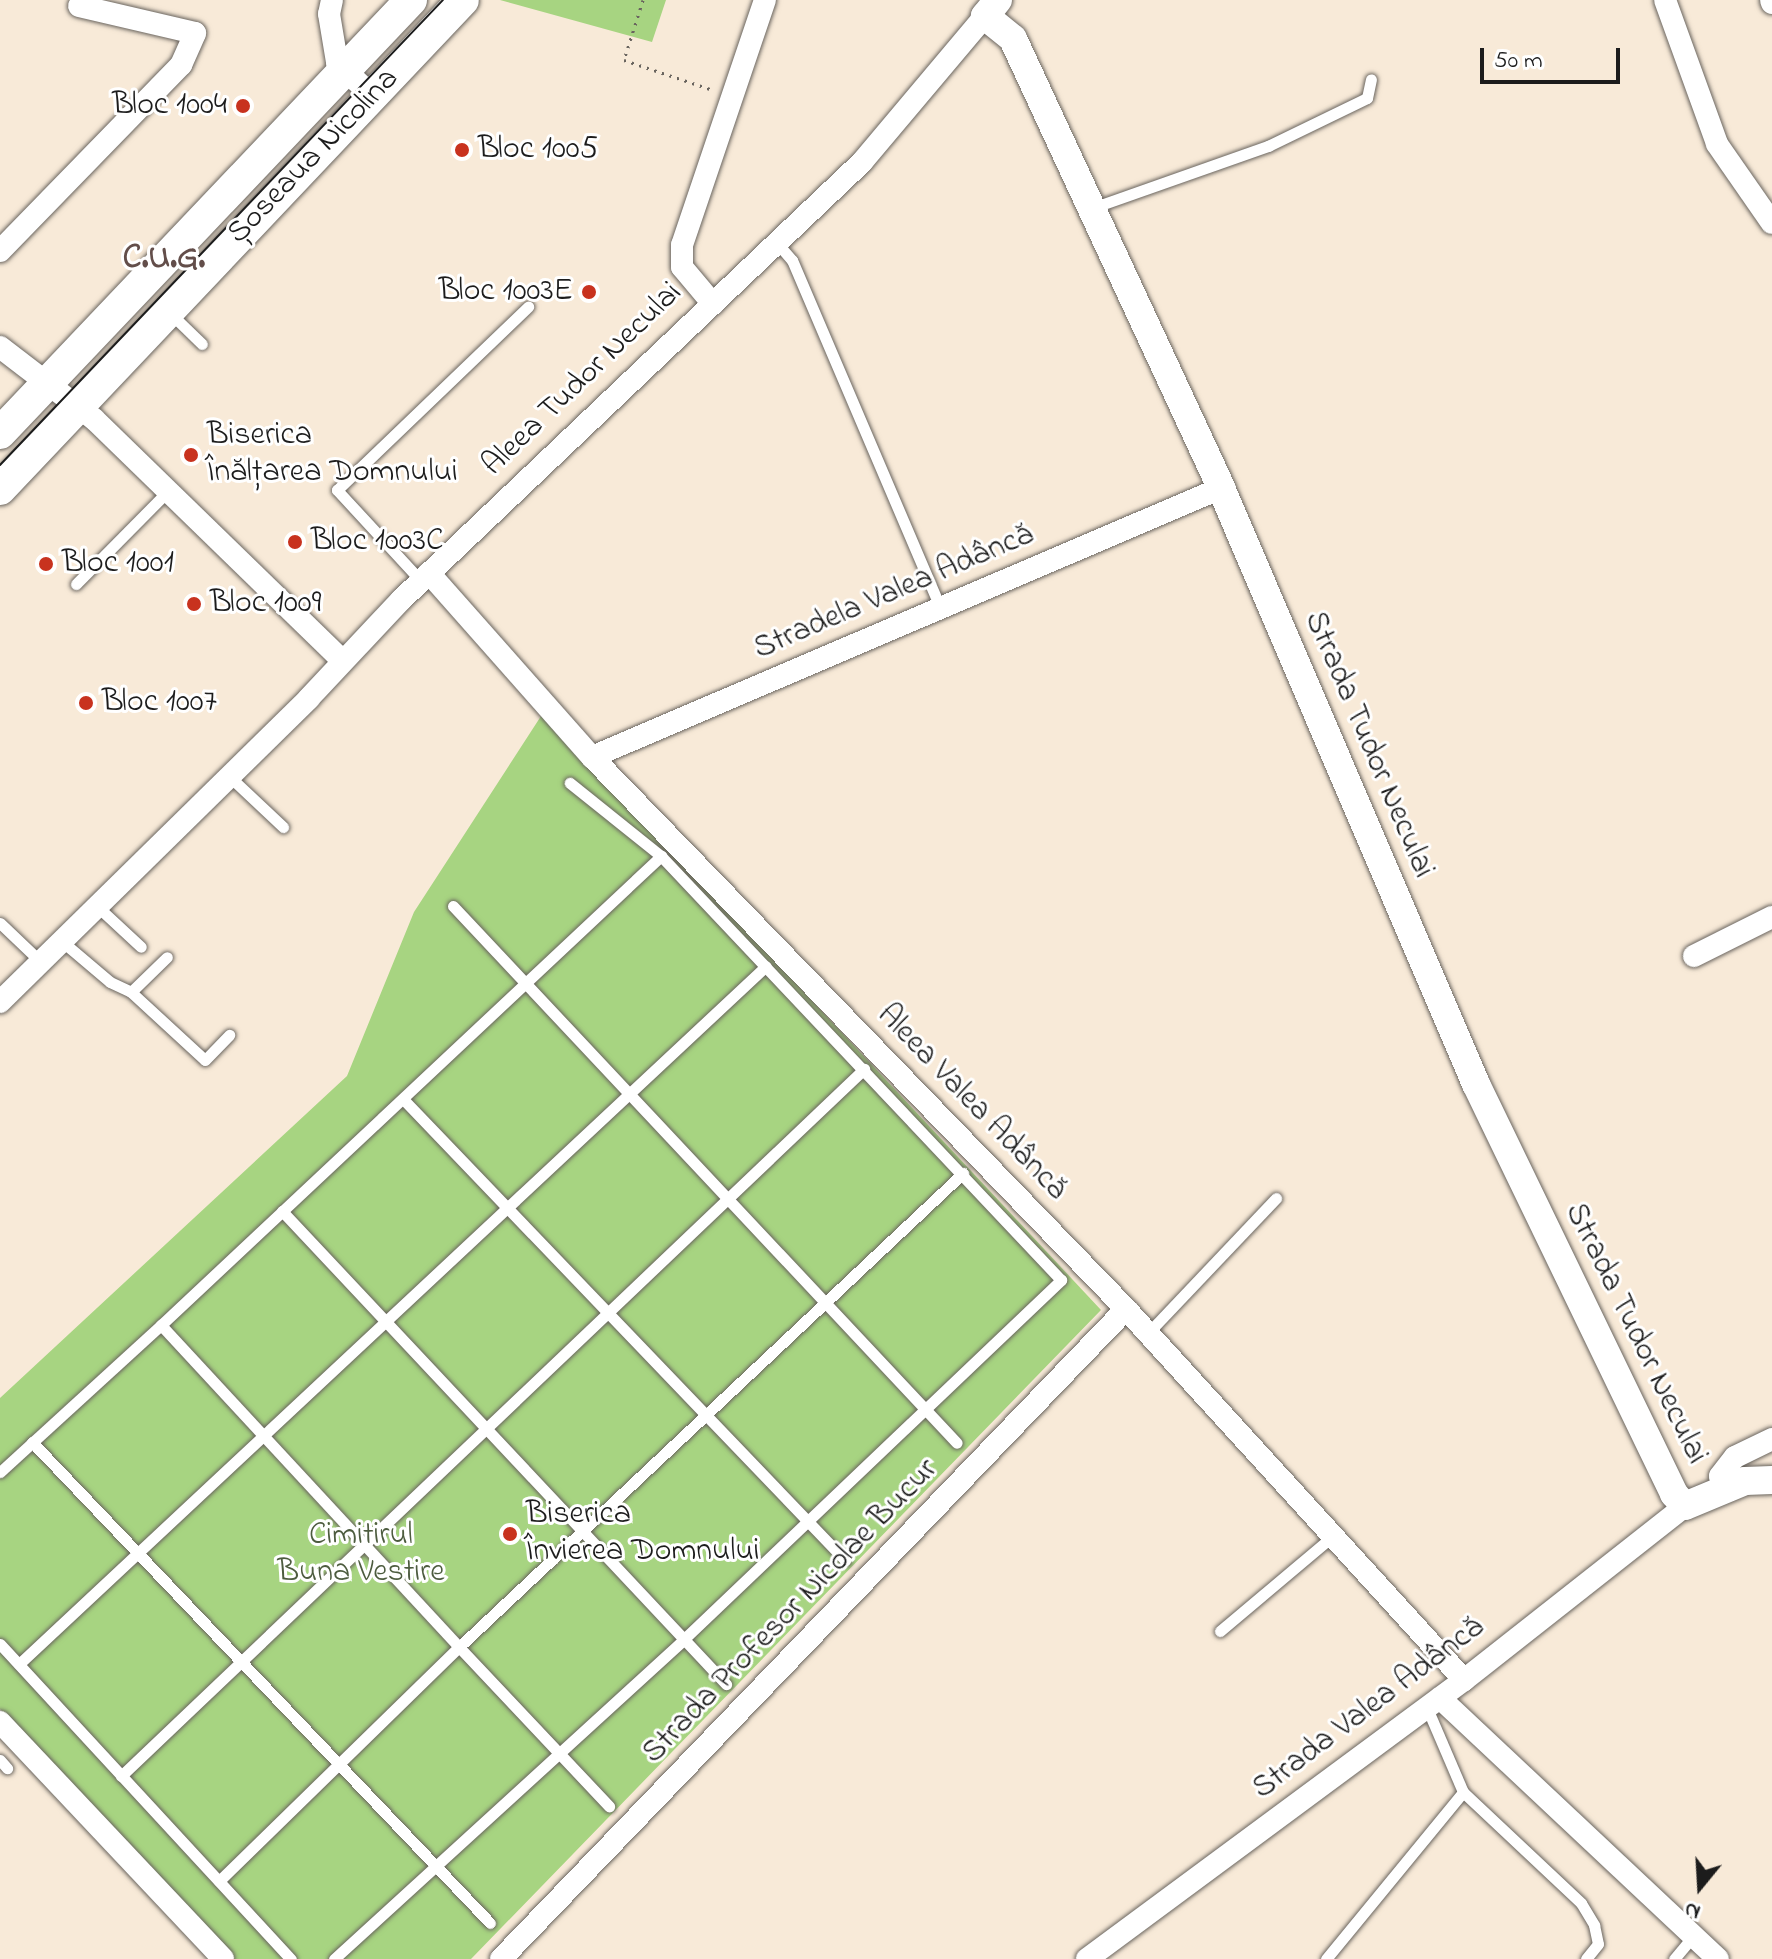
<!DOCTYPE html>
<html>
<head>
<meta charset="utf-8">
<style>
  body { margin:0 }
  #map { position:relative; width:1772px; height:1959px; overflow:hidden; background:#f8ead8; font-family:"Indie Flower",sans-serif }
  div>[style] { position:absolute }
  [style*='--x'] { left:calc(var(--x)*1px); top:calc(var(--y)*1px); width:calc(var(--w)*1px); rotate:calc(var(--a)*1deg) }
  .green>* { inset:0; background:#a7d481 }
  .path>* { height:3px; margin-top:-1.5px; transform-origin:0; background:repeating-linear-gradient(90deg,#69645e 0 2px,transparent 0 8px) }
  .roads { filter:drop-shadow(0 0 2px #69645e) drop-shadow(0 0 2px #69645e) }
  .service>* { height:11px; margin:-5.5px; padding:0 5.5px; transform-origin:5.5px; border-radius:5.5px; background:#fff }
  .minor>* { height:22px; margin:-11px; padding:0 11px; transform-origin:11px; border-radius:11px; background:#fff }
  .tertiary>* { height:28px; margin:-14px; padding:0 14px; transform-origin:14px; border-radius:14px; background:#fff }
  .secondary>* { height:32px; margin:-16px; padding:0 16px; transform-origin:16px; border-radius:16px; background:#fff }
  .tram>* { height:2px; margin:-1px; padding:0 1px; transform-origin:1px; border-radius:1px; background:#1c1c1c }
  .dots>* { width:22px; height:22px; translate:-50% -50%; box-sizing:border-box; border:4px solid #fff; border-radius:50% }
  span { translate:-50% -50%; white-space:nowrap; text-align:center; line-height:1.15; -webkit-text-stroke:6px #fff; paint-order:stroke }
  .poi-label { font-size:32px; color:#1c1c1c }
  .right { translate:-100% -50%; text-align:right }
  .left { translate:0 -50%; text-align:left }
  .street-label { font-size:32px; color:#1c1c1c }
  .park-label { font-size:32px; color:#4d5c3f }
  .neighbourhood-label { font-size:34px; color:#634e4a; font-weight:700 }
  .north { position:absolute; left:1660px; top:1847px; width:80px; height:80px; -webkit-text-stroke:6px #fff; paint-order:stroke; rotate:198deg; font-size:22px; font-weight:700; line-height:32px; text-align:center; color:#1c1c1c }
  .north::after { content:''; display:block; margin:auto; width:28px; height:36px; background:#1c1c1c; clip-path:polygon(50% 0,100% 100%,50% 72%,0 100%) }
  .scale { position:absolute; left:1480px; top:48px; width:140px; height:36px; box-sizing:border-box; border:4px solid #1c1c1c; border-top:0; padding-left:10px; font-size:24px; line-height:28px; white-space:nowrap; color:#1c1c1c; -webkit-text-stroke:6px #fff; paint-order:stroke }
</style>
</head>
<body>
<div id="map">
  <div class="green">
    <div style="clip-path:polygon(500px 0,666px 0,652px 42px)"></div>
    <div style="clip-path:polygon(543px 713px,1101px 1310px,471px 1959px,234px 1959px,0 1709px,0 1398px,347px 1076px,414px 912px)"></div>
  </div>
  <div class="path">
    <div style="--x:643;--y:0;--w:63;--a:107.6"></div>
    <div style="--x:624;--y:60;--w:94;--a:18.6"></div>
  </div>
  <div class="roads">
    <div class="service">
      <div style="--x:1092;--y:208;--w:187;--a:-19.4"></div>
      <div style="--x:1268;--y:146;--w:110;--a:-25.9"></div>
      <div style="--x:1367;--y:98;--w:19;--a:-78"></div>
      <div style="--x:777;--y:243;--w:23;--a:49"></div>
      <div style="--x:792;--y:260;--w:377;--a:66.9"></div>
      <div style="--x:171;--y:314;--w:43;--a:44.1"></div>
      <div style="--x:421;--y:581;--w:124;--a:-132.7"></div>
      <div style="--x:337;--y:490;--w:265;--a:-43.8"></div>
      <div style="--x:76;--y:584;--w:131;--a:-45.3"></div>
      <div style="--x:230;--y:777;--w:73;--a:43.3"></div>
      <div style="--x:453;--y:906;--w:736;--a:46.82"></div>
      <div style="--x:99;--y:908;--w:57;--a:42.9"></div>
      <div style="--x:0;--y:923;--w:59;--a:43.6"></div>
      <div style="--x:64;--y:943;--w:60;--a:40.3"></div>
      <div style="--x:110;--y:982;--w:23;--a:25"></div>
      <div style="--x:131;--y:992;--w:100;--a:42.6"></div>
      <div style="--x:205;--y:1060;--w:35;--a:-46"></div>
      <div style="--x:131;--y:992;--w:50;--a:-44.2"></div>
      <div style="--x:403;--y:1099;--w:639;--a:46.21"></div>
      <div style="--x:282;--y:1211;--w:649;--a:46.81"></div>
      <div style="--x:161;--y:1325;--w:686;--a:-43.17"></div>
      <div style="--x:1148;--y:1333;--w:186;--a:-46.5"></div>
      <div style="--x:32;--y:1442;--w:664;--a:46.4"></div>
      <div style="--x:0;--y:1472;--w:218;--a:-42.4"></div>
      <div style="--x:161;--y:1325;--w:439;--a:47.2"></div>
      <div style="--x:459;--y:1647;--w:692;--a:-43.24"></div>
      <div style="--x:1220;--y:1631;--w:148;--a:-40.1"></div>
      <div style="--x:0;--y:1644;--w:429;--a:47.3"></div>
      <div style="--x:19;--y:1664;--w:1022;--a:-43.06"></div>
      <div style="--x:1427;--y:1708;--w:91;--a:66.8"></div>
      <div style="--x:1463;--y:1792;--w:162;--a:43.2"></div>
      <div style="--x:1581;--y:1903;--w:26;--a:59"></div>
      <div style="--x:1594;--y:1925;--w:19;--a:78"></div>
      <div style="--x:1598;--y:1944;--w:19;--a:129"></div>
      <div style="--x:0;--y:1760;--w:11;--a:49"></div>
      <div style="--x:121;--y:1776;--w:1026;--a:-43.58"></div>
      <div style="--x:219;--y:1881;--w:335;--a:-44.3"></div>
      <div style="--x:459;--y:1647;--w:219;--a:46.7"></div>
      <div style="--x:334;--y:1959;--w:474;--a:-42.4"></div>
      <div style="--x:684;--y:1639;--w:521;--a:-43.6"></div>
      <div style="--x:1061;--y:1280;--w:583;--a:-133.33"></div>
      <div style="--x:661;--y:856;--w:117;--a:-141.3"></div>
      <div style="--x:1326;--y:1959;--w:216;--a:-50.6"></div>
      <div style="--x:1674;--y:1959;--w:30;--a:-50"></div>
    </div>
    <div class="minor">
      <div style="--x:332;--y:0;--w:14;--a:102"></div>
      <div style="--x:329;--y:14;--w:49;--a:80.5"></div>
      <div style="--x:337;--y:62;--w:49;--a:44.2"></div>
      <div style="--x:1665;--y:0;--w:153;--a:70.1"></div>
      <div style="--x:1717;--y:144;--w:96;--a:55.2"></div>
      <div style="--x:1771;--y:0;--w:3;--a:72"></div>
      <div style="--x:0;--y:251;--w:260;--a:-45.8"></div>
      <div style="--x:181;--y:65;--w:35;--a:-66"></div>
      <div style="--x:195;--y:33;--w:119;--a:-166.9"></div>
      <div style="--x:713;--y:304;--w:48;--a:-130"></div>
      <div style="--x:682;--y:267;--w:22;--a:-90"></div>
      <div style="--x:682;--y:245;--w:259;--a:-71.3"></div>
      <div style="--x:0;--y:347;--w:118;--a:37.5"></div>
      <div style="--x:94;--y:419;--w:347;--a:44.2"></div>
      <div style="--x:429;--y:573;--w:246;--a:48.5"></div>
      <div style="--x:592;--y:757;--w:768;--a:45.95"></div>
      <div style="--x:1126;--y:1309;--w:502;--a:47.66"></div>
      <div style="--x:592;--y:757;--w:684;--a:-23.15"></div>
      <div style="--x:1694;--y:956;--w:87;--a:-26.6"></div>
      <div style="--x:0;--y:1002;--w:433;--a:-44.5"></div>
      <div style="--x:309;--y:698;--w:134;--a:-46.8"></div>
      <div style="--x:401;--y:600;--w:636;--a:-43.53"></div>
      <div style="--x:862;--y:162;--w:191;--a:-49.9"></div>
      <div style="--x:1723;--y:1488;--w:12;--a:-104"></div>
      <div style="--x:1720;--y:1476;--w:24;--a:-52"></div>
      <div style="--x:1735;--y:1457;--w:41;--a:-25.9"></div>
      <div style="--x:1440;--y:1698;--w:381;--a:43.2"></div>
      <div style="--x:0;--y:1722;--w:325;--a:46.7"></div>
      <div style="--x:501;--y:1959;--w:902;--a:-46.12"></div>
      <div style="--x:1087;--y:1959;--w:469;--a:-36.5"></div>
      <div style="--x:1464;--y:1680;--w:281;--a:-38.2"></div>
    </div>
    <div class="tertiary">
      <div style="--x:998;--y:0;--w:21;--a:129"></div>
      <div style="--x:985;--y:16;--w:36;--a:39"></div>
      <div style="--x:1013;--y:39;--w:495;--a:65.1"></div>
      <div style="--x:1221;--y:488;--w:648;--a:66.84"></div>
      <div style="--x:1476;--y:1084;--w:455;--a:64.2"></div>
      <div style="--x:1674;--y:1494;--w:16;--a:47"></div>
      <div style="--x:1685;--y:1506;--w:65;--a:-22.6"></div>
      <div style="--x:1745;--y:1481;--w:27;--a:-2"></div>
    </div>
    <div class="secondary">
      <div style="--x:0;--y:433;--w:597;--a:-46.49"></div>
      <div style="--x:0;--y:489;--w:673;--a:-46.56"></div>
    </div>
  </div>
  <div class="tram">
    <div style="--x:0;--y:465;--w:642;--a:-46.39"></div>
  </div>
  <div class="dots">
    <div style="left:243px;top:106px;background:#c8321e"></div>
    <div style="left:462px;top:150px;background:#c8321e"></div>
    <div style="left:589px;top:292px;background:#c8321e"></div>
    <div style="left:191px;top:455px;background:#c8321e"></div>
    <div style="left:295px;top:542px;background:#c8321e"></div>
    <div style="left:46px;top:564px;background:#c8321e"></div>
    <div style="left:194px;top:604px;background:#c8321e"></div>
    <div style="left:86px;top:703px;background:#c8321e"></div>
    <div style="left:510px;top:1534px;background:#c8321e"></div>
  </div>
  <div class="poi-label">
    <span class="right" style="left:227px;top:106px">Bloc 1004</span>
    <span class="left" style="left:478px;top:150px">Bloc 1005</span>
    <span class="right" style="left:573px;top:292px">Bloc 1003E</span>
    <span class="left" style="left:207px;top:455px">Biserica<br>Înălțarea Domnului</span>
    <span class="left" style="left:311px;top:542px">Bloc 1003C</span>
    <span class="left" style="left:62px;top:564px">Bloc 1001</span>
    <span class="left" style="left:210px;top:604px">Bloc 1009</span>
    <span class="left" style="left:102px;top:703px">Bloc 1007</span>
    <span class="left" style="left:526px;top:1534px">Biserica<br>Învierea Domnului</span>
  </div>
  <div class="street-label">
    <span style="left:314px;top:157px;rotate:-46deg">Șoseaua Nicolina</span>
    <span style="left:583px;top:380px;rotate:-44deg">Aleea Tudor Neculai</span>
    <span style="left:894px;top:593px;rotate:-23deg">Stradela Valea Adâncă</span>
    <span style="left:1368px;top:745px;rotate:67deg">Strada Tudor Neculai</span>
    <span style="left:971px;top:1103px;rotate:46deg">Aleea Valea Adâncă</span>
    <span style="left:1635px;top:1334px;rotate:64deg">Strada Tudor Neculai</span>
    <span style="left:791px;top:1612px;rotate:-46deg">Strada Profesor Nicolae Bucur</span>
    <span style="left:1369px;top:1709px;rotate:-37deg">Strada Valea Adâncă</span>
  </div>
  <div class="park-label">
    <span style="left:361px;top:1555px">Cimitirul<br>Buna Vestire</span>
  </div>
  <div class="neighbourhood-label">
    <span style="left:164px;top:260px">C.U.G.</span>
  </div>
  <div class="north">N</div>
  <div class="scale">50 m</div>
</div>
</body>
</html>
